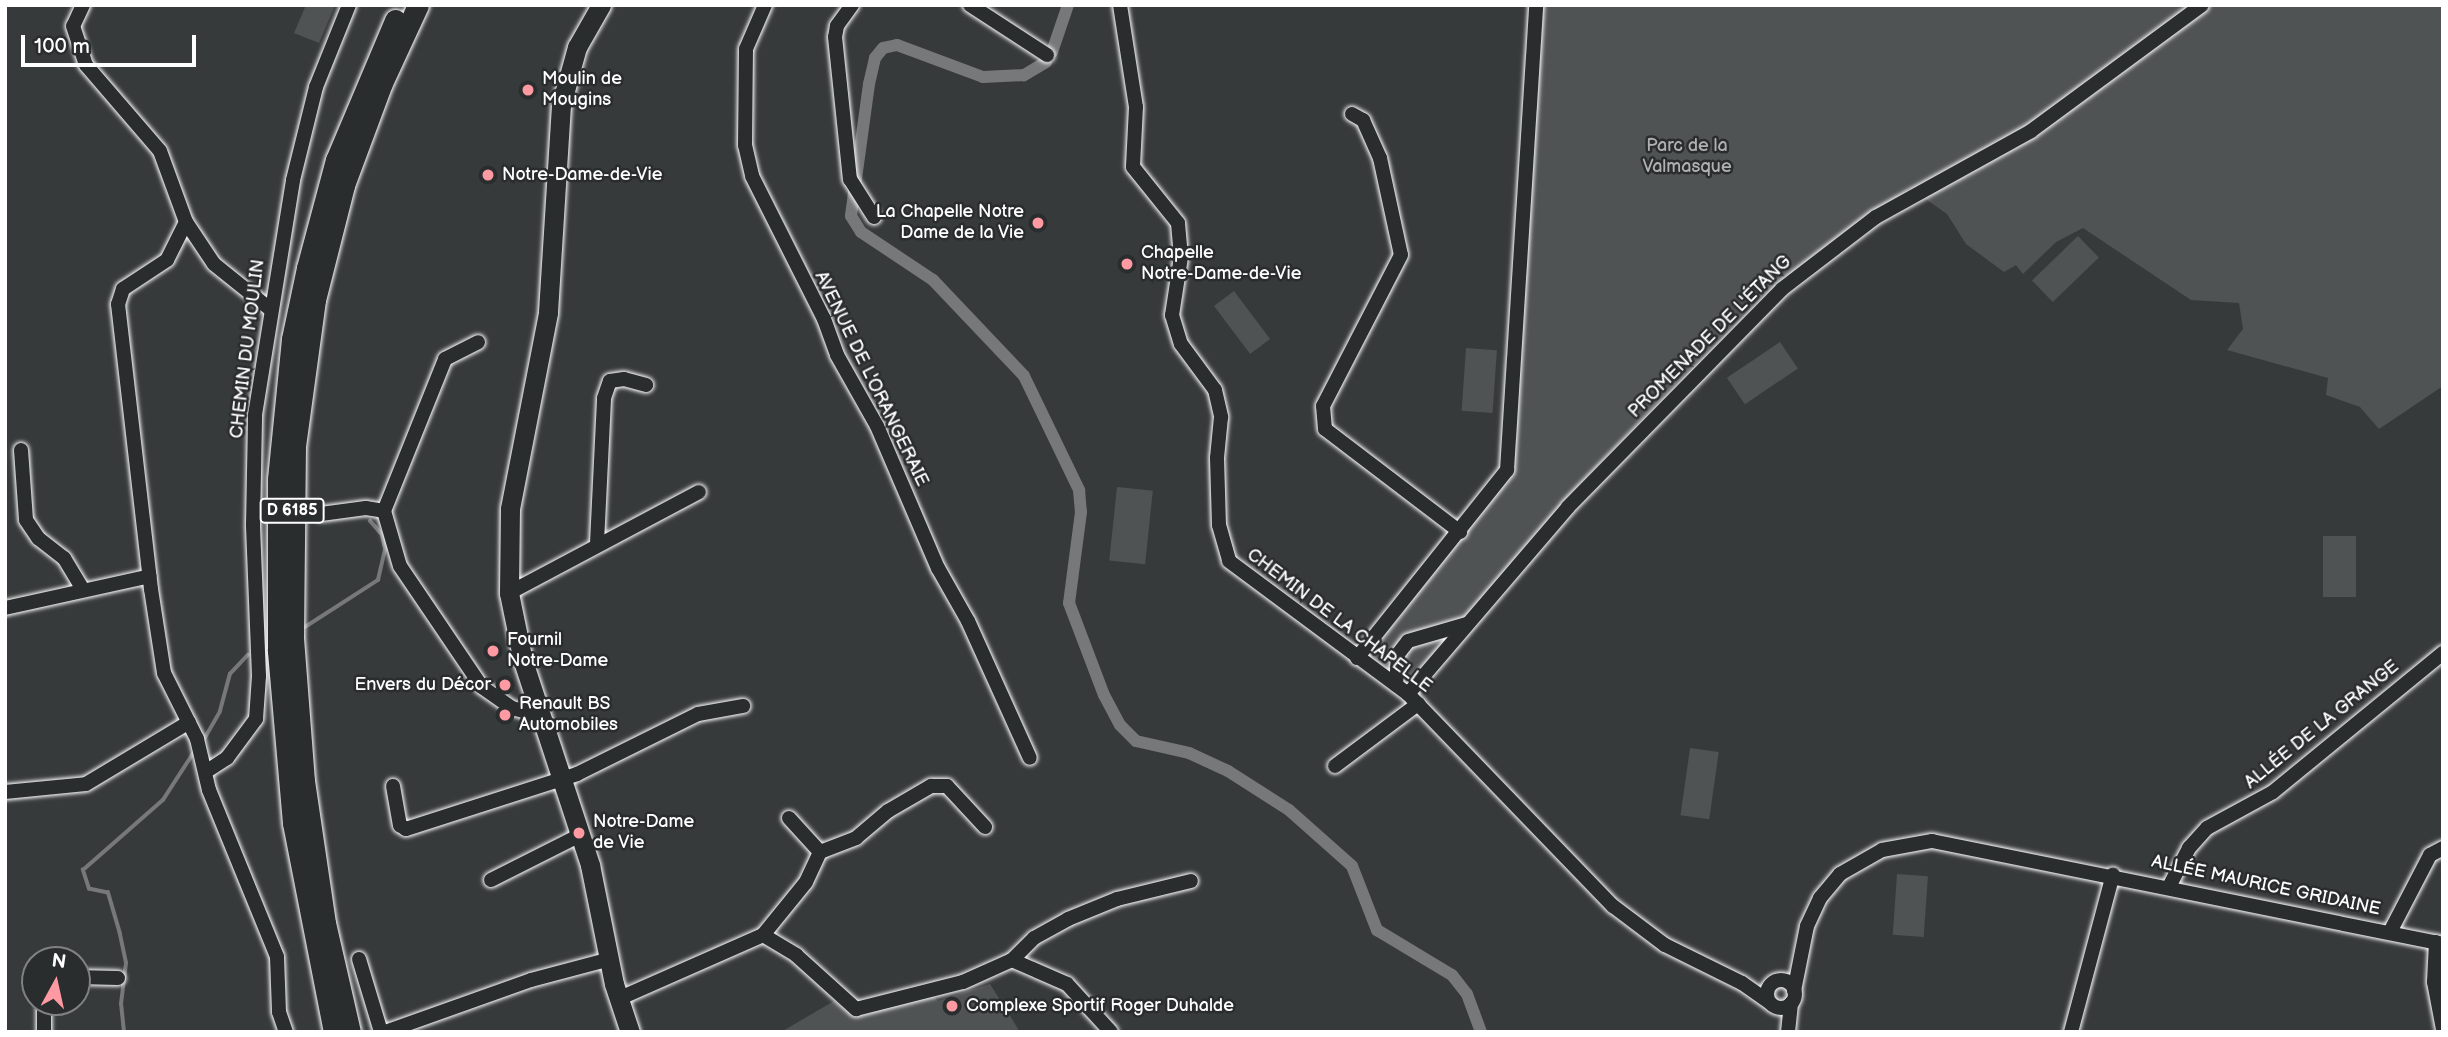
<!DOCTYPE html>
<html>
<head>
<meta charset="utf-8">
<style>
  body { margin:0 }
  #map { position:relative; width:2448px; height:1037px; overflow:hidden; background:#373a3b; font-family:"Balsamiq Sans",sans-serif }
  div>[style] { position:absolute }
  [style*='--x'] { left:calc(var(--x)*1px); top:calc(var(--y)*1px); width:calc(var(--w)*1px); rotate:calc(var(--a)*1deg) }
  .green>* { inset:0; background:#505354; transform-origin:0 0 }
  .stream>* { height:3.5px; margin:-1.75px; padding:0 1.75px; transform-origin:1.75px; border-radius:1.75px; background:#767879 }
  .canal>* { height:12px; margin:-6px; padding:0 6px; transform-origin:6px; border-radius:6px; background:#767879 }
  .roads { filter:drop-shadow(0 0 2px #fff) drop-shadow(0 0 2px #fff) }
  .minor>* { height:14px; margin:-7px; padding:0 7px; transform-origin:7px; border-radius:7px; background:#2a2d2e }
  .minor>.ring { margin:-7px; padding:0; box-sizing:content-box; background:none; border:14px solid #2a2d2e; border-radius:50% }
  .major>* { height:19px; margin:-9.5px; padding:0 9.5px; transform-origin:9.5px; border-radius:9.5px; background:#2a2d2e }
  .highway>* { height:21px; margin:-10.5px; padding:0 10.5px; transform-origin:10.5px; border-radius:10.5px; background:#2a2d2e }
  .dots>* { width:19px; height:19px; translate:-50% -50%; box-sizing:border-box; border:4px solid #2a2d2e; border-radius:50% }
  span { translate:-50% -50%; white-space:nowrap; text-align:center; line-height:1.15; -webkit-text-stroke:5px #2a2d2e; paint-order:stroke }
  .shield-label span { padding:2px 5px; background:#2a2d2e; border:2px solid; border-radius:5px; -webkit-text-stroke-width:0 }
  .shield-label { font-size:16px; color:#fff; font-weight:700 }
  .poi-label { font-size:18px; color:#fff }
  .left { translate:0 -50%; text-align:left }
  .right { translate:-100% -50%; text-align:right }
  .park-label { font-size:18px; color:#b0b2b2 }
  .street-label { font-size:18px; color:#fff }
  .frame { position:absolute; inset:0; border:7px solid #fff; pointer-events:none }
  .north { position:absolute; left:21px; top:946px; width:70px; height:70px; box-sizing:border-box; background:#2a2d2e; border:2px solid #7f8182; border-radius:50%; rotate:8deg; font-size:19px; font-weight:700; line-height:28px; text-align:center; color:#fff }
  .north::after { content:''; display:block; margin:auto; width:24px; height:32px; background:#ff9aa2; clip-path:polygon(50% 0,100% 100%,50% 72%,0 100%) }
  .scale { position:absolute; left:21px; top:35px; width:175px; height:32px; box-sizing:border-box; border:4px solid #fff; border-top:0; padding-left:9px; font-size:21px; line-height:24px; white-space:nowrap; color:#fff; -webkit-text-stroke:5px #2a2d2e; paint-order:stroke }
</style>
</head>
<body>
<div id="map">
  <div class="green">
    <div style="clip-path:polygon(306px 5px,335px 5px,319px 43px,294px 33px)"></div>
    <div style="clip-path:polygon(1543px 5px,2443px 5px,2443px 386px,2379px 429px,2360px 407px,2326px 395px,2328px 378px,2227px 350px,2243px 329px,2239px 303px,2191px 300px,2083px 228px,2056px 242px,2023px 274px,2016px 265px,2004px 272px,1966px 244px,1947px 214px,1910px 188px,1754px 302px,1569px 495px,1414px 679px,1407px 681px,1369px 656px,1514px 470px)"></div>
    <div style="left:2078px;top:236px;width:30px;height:64px;rotate:46deg"></div>
    <div style="left:1234px;top:291px;width:60px;height:25px;rotate:53deg"></div>
    <div style="left:1780px;top:342px;width:32px;height:64px;rotate:56deg"></div>
    <div style="left:1466px;top:348px;width:31px;height:63px;rotate:4deg"></div>
    <div style="left:1117px;top:487px;width:36px;height:74px;rotate:6deg"></div>
    <div style="left:2356px;top:536px;width:61px;height:33px;rotate:90deg"></div>
    <div style="left:1690px;top:748px;width:29px;height:68px;rotate:8deg"></div>
    <div style="left:1897px;top:874px;width:31px;height:61px;rotate:4deg"></div>
    <div style="clip-path:polygon(990px 984px,1020px 1032px,781px 1032px,834px 1001px,854px 1017px,933px 996px,938px 1001px)"></div>
  </div>
  <div class="stream">
    <div style="--x:305;--y:627;--w:87;--a:-32.8"></div>
    <div style="--x:378;--y:580;--w:32;--a:-77"></div>
    <div style="--x:385;--y:549;--w:14;--a:-102"></div>
    <div style="--x:382;--y:535;--w:18;--a:-131"></div>
    <div style="--x:203;--y:741;--w:34;--a:-60"></div>
    <div style="--x:220;--y:711;--w:38;--a:-75"></div>
    <div style="--x:230;--y:674;--w:26;--a:-47"></div>
    <div style="--x:124;--y:1032;--w:28;--a:-96"></div>
    <div style="--x:121;--y:1004;--w:41;--a:-83"></div>
    <div style="--x:126;--y:963;--w:30;--a:-102"></div>
    <div style="--x:120;--y:934;--w:43;--a:-106.3"></div>
    <div style="--x:108;--y:893;--w:19;--a:-168"></div>
    <div style="--x:89;--y:889;--w:20;--a:-108"></div>
    <div style="--x:83;--y:870;--w:106;--a:-41.2"></div>
    <div style="--x:163;--y:800;--w:61;--a:-57.1"></div>
  </div>
  <div class="canal">
    <div style="--x:1052;--y:52;--w:50;--a:-71.2"></div>
    <div style="--x:1046;--y:62;--w:26;--a:149"></div>
    <div style="--x:1024;--y:75;--w:41;--a:177.2"></div>
    <div style="--x:983;--y:77;--w:92;--a:-159.6"></div>
    <div style="--x:897;--y:45;--w:14;--a:168"></div>
    <div style="--x:883;--y:48;--w:13;--a:129"></div>
    <div style="--x:875;--y:58;--w:27;--a:103"></div>
    <div style="--x:869;--y:84;--w:133;--a:97.8"></div>
    <div style="--x:851;--y:216;--w:19;--a:58"></div>
    <div style="--x:861;--y:232;--w:87;--a:33.7"></div>
    <div style="--x:933;--y:280;--w:132;--a:46.5"></div>
    <div style="--x:1024;--y:376;--w:127;--a:64.2"></div>
    <div style="--x:1079;--y:490;--w:22;--a:85"></div>
    <div style="--x:1081;--y:512;--w:92;--a:97.5"></div>
    <div style="--x:1069;--y:603;--w:98;--a:69.2"></div>
    <div style="--x:1104;--y:695;--w:34;--a:62"></div>
    <div style="--x:1120;--y:725;--w:23;--a:45"></div>
    <div style="--x:1136;--y:741;--w:54;--a:12.8"></div>
    <div style="--x:1189;--y:753;--w:43;--a:24.8"></div>
    <div style="--x:1228;--y:771;--w:72;--a:32.6"></div>
    <div style="--x:1289;--y:810;--w:84;--a:41.6"></div>
    <div style="--x:1352;--y:866;--w:69;--a:68.7"></div>
    <div style="--x:1377;--y:930;--w:87;--a:31"></div>
    <div style="--x:1452;--y:975;--w:24;--a:52"></div>
    <div style="--x:1467;--y:994;--w:40;--a:69.8"></div>
  </div>
  <div class="roads">
    <div class="minor">
      <div style="--x:83;--y:5;--w:23;--a:115"></div>
      <div style="--x:73;--y:26;--w:41;--a:71.6"></div>
      <div style="--x:86;--y:65;--w:113;--a:49.3"></div>
      <div style="--x:160;--y:151;--w:76;--a:69.9"></div>
      <div style="--x:186;--y:222;--w:50;--a:56.3"></div>
      <div style="--x:214;--y:264;--w:72;--a:38.8"></div>
      <div style="--x:765;--y:5;--w:48;--a:113.4"></div>
      <div style="--x:746;--y:49;--w:96;--a:90.6"></div>
      <div style="--x:745;--y:145;--w:32;--a:77"></div>
      <div style="--x:752;--y:176;--w:160;--a:63.3"></div>
      <div style="--x:824;--y:319;--w:38;--a:70"></div>
      <div style="--x:837;--y:355;--w:81;--a:60.6"></div>
      <div style="--x:877;--y:426;--w:155;--a:66.8"></div>
      <div style="--x:938;--y:568;--w:61;--a:60.5"></div>
      <div style="--x:968;--y:621;--w:150;--a:65.7"></div>
      <div style="--x:852;--y:5;--w:26;--a:126"></div>
      <div style="--x:837;--y:26;--w:11;--a:100"></div>
      <div style="--x:835;--y:37;--w:143;--a:84"></div>
      <div style="--x:850;--y:179;--w:45;--a:57.7"></div>
      <div style="--x:970;--y:5;--w:92;--a:33"></div>
      <div style="--x:1120;--y:5;--w:103;--a:81.1"></div>
      <div style="--x:1136;--y:107;--w:60;--a:92.9"></div>
      <div style="--x:1133;--y:167;--w:72;--a:51.2"></div>
      <div style="--x:1178;--y:223;--w:34;--a:85"></div>
      <div style="--x:1181;--y:257;--w:59;--a:98.8"></div>
      <div style="--x:1172;--y:315;--w:30;--a:73"></div>
      <div style="--x:1181;--y:344;--w:57;--a:53.5"></div>
      <div style="--x:1215;--y:390;--w:28;--a:77"></div>
      <div style="--x:1221;--y:417;--w:41;--a:95.6"></div>
      <div style="--x:1217;--y:458;--w:67;--a:88.3"></div>
      <div style="--x:1219;--y:525;--w:37;--a:74"></div>
      <div style="--x:1229;--y:561;--w:223;--a:36.6"></div>
      <div style="--x:1408;--y:694;--w:295;--a:46"></div>
      <div style="--x:1613;--y:906;--w:65;--a:36.9"></div>
      <div style="--x:1665;--y:945;--w:86;--a:26.3"></div>
      <div style="--x:1742;--y:983;--w:33;--a:35"></div>
      <div style="--x:1352;--y:114;--w:13;--a:29"></div>
      <div style="--x:1363;--y:120;--w:42;--a:65.9"></div>
      <div style="--x:1380;--y:158;--w:99;--a:77.8"></div>
      <div style="--x:1401;--y:255;--w:170;--a:117.3"></div>
      <div style="--x:1323;--y:406;--w:23;--a:85"></div>
      <div style="--x:1325;--y:429;--w:170;--a:37.3"></div>
      <div style="--x:186;--y:222;--w:42;--a:116.6"></div>
      <div style="--x:167;--y:260;--w:53;--a:146.6"></div>
      <div style="--x:123;--y:289;--w:16;--a:108"></div>
      <div style="--x:118;--y:304;--w:287;--a:83.4"></div>
      <div style="--x:151;--y:589;--w:85;--a:81.2"></div>
      <div style="--x:164;--y:673;--w:74;--a:63.4"></div>
      <div style="--x:197;--y:739;--w:52;--a:76.8"></div>
      <div style="--x:209;--y:790;--w:180;--a:67.8"></div>
      <div style="--x:277;--y:957;--w:55;--a:87.9"></div>
      <div style="--x:279;--y:1012;--w:21;--a:71"></div>
      <div style="--x:21;--y:450;--w:70;--a:85.9"></div>
      <div style="--x:26;--y:520;--w:22;--a:56"></div>
      <div style="--x:38;--y:538;--w:33;--a:38"></div>
      <div style="--x:64;--y:558;--w:35;--a:59"></div>
      <div style="--x:384;--y:511;--w:164;--a:-68.1"></div>
      <div style="--x:445;--y:359;--w:37;--a:-27"></div>
      <div style="--x:321;--y:514;--w:45;--a:-7.6"></div>
      <div style="--x:366;--y:508;--w:18;--a:9"></div>
      <div style="--x:384;--y:511;--w:57;--a:73.8"></div>
      <div style="--x:400;--y:566;--w:146;--a:55.9"></div>
      <div style="--x:482;--y:687;--w:37;--a:35"></div>
      <div style="--x:512;--y:708;--w:31;--a:15"></div>
      <div style="--x:597;--y:543;--w:145;--a:-87.2"></div>
      <div style="--x:604;--y:398;--w:18;--a:-71"></div>
      <div style="--x:610;--y:381;--w:14;--a:-8"></div>
      <div style="--x:624;--y:379;--w:23;--a:15"></div>
      <div style="--x:509;--y:593;--w:215;--a:-28"></div>
      <div style="--x:5;--y:608;--w:148;--a:-12.4"></div>
      <div style="--x:1357;--y:658;--w:241;--a:-51.4"></div>
      <div style="--x:1507;--y:470;--w:466;--a:-86.4"></div>
      <div style="--x:1396;--y:685;--w:31;--a:-86"></div>
      <div style="--x:1398;--y:654;--w:16;--a:-52"></div>
      <div style="--x:1408;--y:641;--w:61;--a:-16.1"></div>
      <div style="--x:1408;--y:694;--w:246;--a:-49.4"></div>
      <div style="--x:1568;--y:507;--w:305;--a:-45.5"></div>
      <div style="--x:1782;--y:289;--w:118;--a:-37.5"></div>
      <div style="--x:1876;--y:217;--w:177;--a:-29"></div>
      <div style="--x:2031;--y:131;--w:212;--a:-36.4"></div>
      <div style="--x:1335;--y:766;--w:104;--a:-36.8"></div>
      <div style="--x:207;--y:771;--w:24;--a:-33"></div>
      <div style="--x:227;--y:758;--w:49;--a:-53.4"></div>
      <div style="--x:256;--y:719;--w:43;--a:-86"></div>
      <div style="--x:259;--y:676;--w:152;--a:-92.3"></div>
      <div style="--x:253;--y:524;--w:109;--a:-88.9"></div>
      <div style="--x:255;--y:415;--w:238;--a:-80.8"></div>
      <div style="--x:293;--y:180;--w:96;--a:-76.1"></div>
      <div style="--x:316;--y:87;--w:88;--a:-68.1"></div>
      <div style="--x:393;--y:786;--w:40;--a:80"></div>
      <div style="--x:400;--y:825;--w:7;--a:34"></div>
      <div style="--x:406;--y:829;--w:180;--a:-17.8"></div>
      <div style="--x:577;--y:774;--w:135;--a:-26.4"></div>
      <div style="--x:698;--y:714;--w:46;--a:-10.1"></div>
      <div style="--x:5;--y:792;--w:81;--a:-5.6"></div>
      <div style="--x:86;--y:784;--w:120;--a:-31"></div>
      <div style="--x:820;--y:852;--w:39;--a:-21"></div>
      <div style="--x:856;--y:838;--w:42;--a:-40.2"></div>
      <div style="--x:888;--y:811;--w:50;--a:-30.2"></div>
      <div style="--x:931;--y:786;--w:16;--a:0"></div>
      <div style="--x:947;--y:786;--w:56;--a:47.2"></div>
      <div style="--x:491;--y:880;--w:100;--a:-26.8"></div>
      <div style="--x:2170;--y:885;--w:42;--a:-62.8"></div>
      <div style="--x:2189;--y:848;--w:27;--a:-48"></div>
      <div style="--x:2207;--y:828;--w:75;--a:-28.6"></div>
      <div style="--x:2273;--y:792;--w:220;--a:-39.3"></div>
      <div style="--x:2390;--y:932;--w:87;--a:-62.5"></div>
      <div style="--x:2430;--y:855;--w:15;--a:-28"></div>
      <div style="--x:763;--y:935;--w:68;--a:-50.9"></div>
      <div style="--x:806;--y:882;--w:33;--a:-65"></div>
      <div style="--x:820;--y:852;--w:46;--a:-132.4"></div>
      <div style="--x:2436;--y:942;--w:40;--a:92.9"></div>
      <div style="--x:2434;--y:982;--w:48;--a:79.2"></div>
      <div style="--x:359;--y:959;--w:76;--a:73.2"></div>
      <div style="--x:1012;--y:960;--w:31;--a:-45"></div>
      <div style="--x:1034;--y:938;--w:39;--a:-29"></div>
      <div style="--x:1068;--y:919;--w:53;--a:-22.2"></div>
      <div style="--x:1117;--y:899;--w:76;--a:-13.7"></div>
      <div style="--x:77;--y:977;--w:41;--a:1.4"></div>
      <div class="ring" style="left:1767px;top:980px;width:14px;height:14px"></div>
      <div style="--x:1794;--y:991;--w:66;--a:-78.7"></div>
      <div style="--x:1807;--y:926;--w:31;--a:-65"></div>
      <div style="--x:1820;--y:898;--w:31;--a:-50"></div>
      <div style="--x:1840;--y:874;--w:48;--a:-29.7"></div>
      <div style="--x:1882;--y:850;--w:51;--a:-10.2"></div>
      <div style="--x:1932;--y:841;--w:521;--a:11.4"></div>
      <div style="--x:618;--y:999;--w:158;--a:-23.8"></div>
      <div style="--x:763;--y:935;--w:39;--a:31"></div>
      <div style="--x:796;--y:955;--w:81;--a:42"></div>
      <div style="--x:856;--y:1009;--w:110;--a:-14.2"></div>
      <div style="--x:963;--y:982;--w:54;--a:-24.2"></div>
      <div style="--x:1012;--y:960;--w:60;--a:23.6"></div>
      <div style="--x:1067;--y:984;--w:65;--a:47.5"></div>
      <div style="--x:44;--y:1002;--w:30;--a:90"></div>
      <div style="--x:385;--y:1032;--w:155;--a:-19.6"></div>
      <div style="--x:531;--y:980;--w:82;--a:-14.9"></div>
      <div style="--x:1788;--y:1032;--w:29;--a:-84"></div>
      <div style="--x:2071;--y:1032;--w:163;--a:-75.1"></div>
    </div>
    <div class="major">
      <div style="--x:601;--y:5;--w:48;--a:119.7"></div>
      <div style="--x:577;--y:47;--w:60;--a:105.4"></div>
      <div style="--x:561;--y:105;--w:208;--a:93.6"></div>
      <div style="--x:548;--y:313;--w:200;--a:101"></div>
      <div style="--x:510;--y:509;--w:84;--a:90.7"></div>
      <div style="--x:509;--y:593;--w:69;--a:78.4"></div>
      <div style="--x:523;--y:661;--w:215;--a:71.8"></div>
      <div style="--x:590;--y:865;--w:121;--a:78.6"></div>
      <div style="--x:614;--y:984;--w:51;--a:71.6"></div>
    </div>
    <div class="highway">
      <div style="--x:334;--y:1032;--w:213;--a:-101.1"></div>
      <div style="--x:293;--y:823;--w:174;--a:-95"></div>
      <div style="--x:278;--y:650;--w:171;--a:-90"></div>
      <div style="--x:278;--y:479;--w:141;--a:-84.3"></div>
      <div style="--x:292;--y:339;--w:73;--a:-78.1"></div>
      <div style="--x:307;--y:268;--w:112;--a:-75"></div>
      <div style="--x:336;--y:160;--w:152;--a:-67.1"></div>
      <div style="--x:350;--y:1032;--w:112;--a:-102.9"></div>
      <div style="--x:325;--y:923;--w:144;--a:-98.4"></div>
      <div style="--x:304;--y:781;--w:144;--a:-94.4"></div>
      <div style="--x:293;--y:637;--w:191;--a:-89.4"></div>
      <div style="--x:295;--y:446;--w:147;--a:-82.2"></div>
      <div style="--x:315;--y:300;--w:119;--a:-75.8"></div>
      <div style="--x:344;--y:185;--w:109;--a:-69.6"></div>
      <div style="--x:382;--y:83;--w:86;--a:-65.2"></div>
    </div>
  </div>
  <div class="dots">
    <div style="left:528px;top:90px;background:#ff9aa2"></div>
    <div style="left:488px;top:175px;background:#ff9aa2"></div>
    <div style="left:1038px;top:223px;background:#ff9aa2"></div>
    <div style="left:1127px;top:264px;background:#ff9aa2"></div>
    <div style="left:493px;top:651px;background:#ff9aa2"></div>
    <div style="left:505px;top:685px;background:#ff9aa2"></div>
    <div style="left:505px;top:715px;background:#ff9aa2"></div>
    <div style="left:579px;top:833px;background:#ff9aa2"></div>
    <div style="left:952px;top:1006px;background:#ff9aa2"></div>
  </div>
  <div class="shield-label">
    <span style="left:292px;top:511px">D 6185</span>
  </div>
  <div class="poi-label">
    <span class="left" style="left:542px;top:90px">Moulin de<br>Mougins</span>
    <span class="left" style="left:502px;top:175px">Notre-Dame-de-Vie</span>
    <span class="right" style="left:1024px;top:223px">La Chapelle Notre<br>Dame de la Vie</span>
    <span class="left" style="left:1141px;top:264px">Chapelle<br>Notre-Dame-de-Vie</span>
    <span class="left" style="left:507px;top:651px">Fournil<br>Notre-Dame</span>
    <span class="right" style="left:491px;top:685px">Envers du Décor</span>
    <span class="left" style="left:519px;top:715px">Renault BS<br>Automobiles</span>
    <span class="left" style="left:593px;top:833px">Notre-Dame<br>de Vie</span>
    <span class="left" style="left:966px;top:1006px">Complexe Sportif Roger Duhalde</span>
  </div>
  <div class="park-label">
    <span style="left:1687px;top:157px">Parc de la<br>Valmasque</span>
  </div>
  <div class="street-label">
    <span style="left:1710px;top:337px;rotate:-45deg">PROMENADE DE L'ÉTANG</span>
    <span style="left:248px;top:349px;rotate:-83deg">CHEMIN DU MOULIN</span>
    <span style="left:871px;top:379px;rotate:64deg">AVENUE DE L'ORANGERAIE</span>
    <span style="left:1339px;top:621px;rotate:37deg">CHEMIN DE LA CHAPELLE</span>
    <span style="left:2322px;top:725px;rotate:-39deg">ALLÉE DE LA GRANGE</span>
    <span style="left:2266px;top:886px;rotate:12deg">ALLÉE MAURICE GRIDAINE</span>
  </div>
  <div class="frame"></div>
  <div class="north">N</div>
  <div class="scale">100 m</div>
</div>
</body>
</html>
